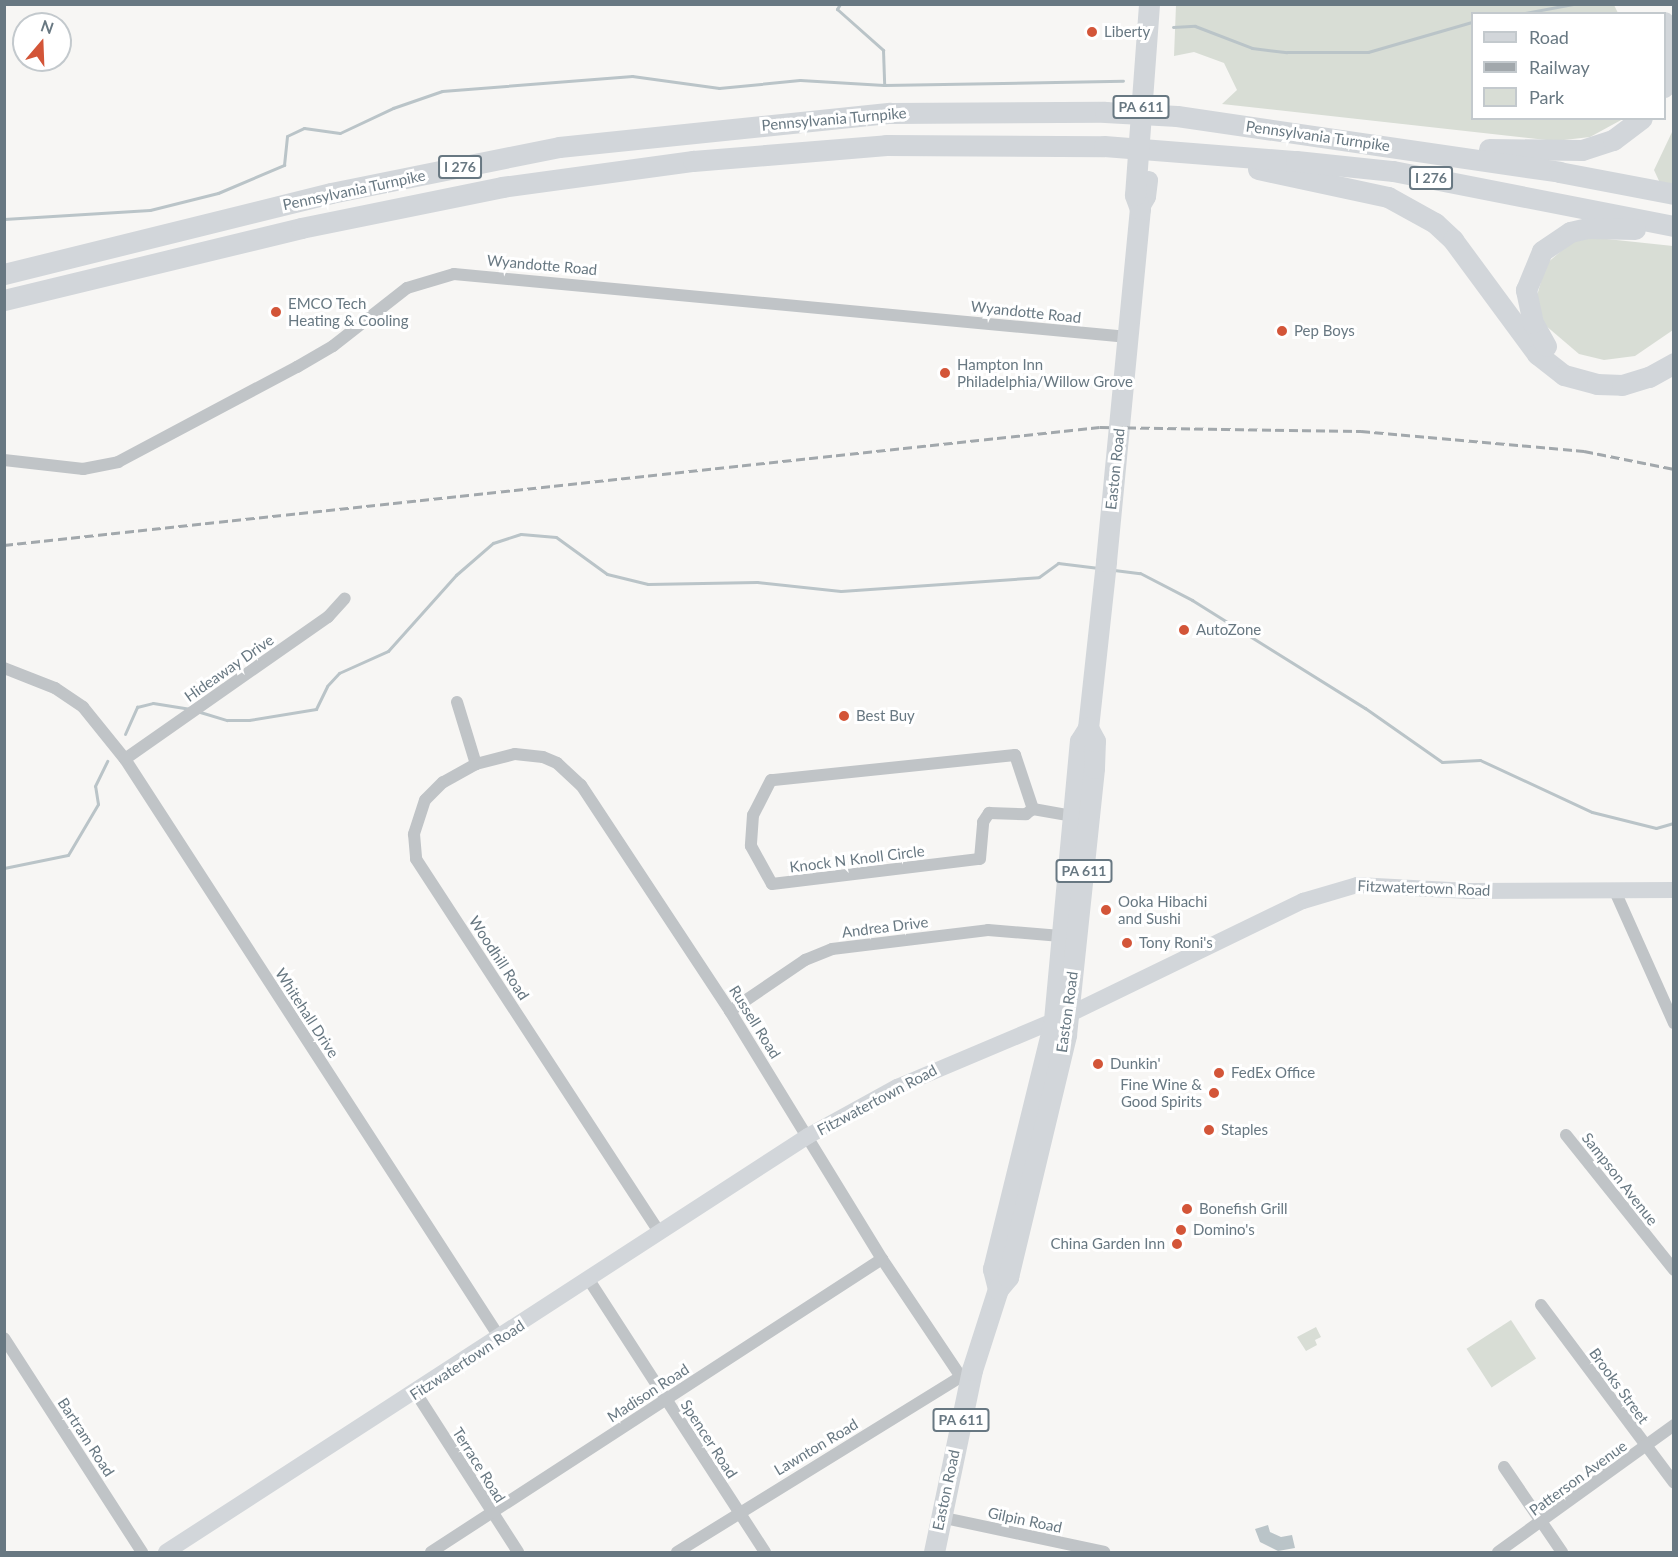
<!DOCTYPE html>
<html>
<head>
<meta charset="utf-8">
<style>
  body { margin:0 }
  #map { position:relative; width:1678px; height:1557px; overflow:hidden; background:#f7f6f4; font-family:Lato,sans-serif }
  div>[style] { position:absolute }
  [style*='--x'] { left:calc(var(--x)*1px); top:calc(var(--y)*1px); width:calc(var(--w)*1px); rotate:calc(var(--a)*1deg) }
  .green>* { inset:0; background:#d8ddd5; transform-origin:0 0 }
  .water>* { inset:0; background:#bac4c8 }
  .stream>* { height:3px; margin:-1.5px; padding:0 1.5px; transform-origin:1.5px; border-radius:1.5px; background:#bac4c8 }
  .street>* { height:12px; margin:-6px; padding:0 6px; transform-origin:6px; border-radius:6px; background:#c0c4c7 }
  .secondary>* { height:16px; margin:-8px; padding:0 8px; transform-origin:8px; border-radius:8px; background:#d2d6da }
  .primary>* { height:18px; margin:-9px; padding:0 9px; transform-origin:9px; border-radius:9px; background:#d2d6da }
  .highway>* { height:21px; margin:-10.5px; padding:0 10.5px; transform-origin:10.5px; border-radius:10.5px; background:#d2d6da }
  .rail>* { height:3px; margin-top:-1.5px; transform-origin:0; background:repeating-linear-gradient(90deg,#a2a8ac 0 9px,transparent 0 13.5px) }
  .dots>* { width:16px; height:16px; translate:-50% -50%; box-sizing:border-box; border:3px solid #fff; border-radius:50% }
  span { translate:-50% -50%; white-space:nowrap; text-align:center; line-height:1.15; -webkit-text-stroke:6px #fff; paint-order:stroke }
  .shield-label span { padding:2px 4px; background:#fff; border:2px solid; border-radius:4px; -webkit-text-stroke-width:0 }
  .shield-label { font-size:14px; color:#687882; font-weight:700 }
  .poi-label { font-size:15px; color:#687882 }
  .left { translate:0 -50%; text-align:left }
  .right { translate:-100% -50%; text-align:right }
  .street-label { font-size:15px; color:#687882 }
  .frame { position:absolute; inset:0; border:6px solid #687882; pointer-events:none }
  .legend { position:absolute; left:1471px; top:12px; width:195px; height:108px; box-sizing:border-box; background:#fff; border:2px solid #c3c9cd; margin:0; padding:8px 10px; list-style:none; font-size:18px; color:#687882 }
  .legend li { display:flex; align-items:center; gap:12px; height:30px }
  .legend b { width:30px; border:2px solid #c3c9cd }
  .north { position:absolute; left:12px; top:12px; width:60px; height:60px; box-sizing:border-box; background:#fff; border:2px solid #c3c9cd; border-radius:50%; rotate:19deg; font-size:16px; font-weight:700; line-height:24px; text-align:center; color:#687882 }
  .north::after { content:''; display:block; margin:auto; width:21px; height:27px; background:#d35538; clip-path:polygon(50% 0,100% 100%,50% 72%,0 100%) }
</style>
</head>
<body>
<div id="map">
  <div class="green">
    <div style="clip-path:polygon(1176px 5px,1614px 5px,1618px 13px,1472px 14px,1472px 118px,1623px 119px,1590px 137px,1555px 141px,1222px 104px,1237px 90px,1224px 63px,1194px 52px,1174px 56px)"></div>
    <div style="clip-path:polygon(1673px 130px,1673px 188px,1660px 183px,1654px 170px)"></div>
    <div style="clip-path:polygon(1588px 237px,1673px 246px,1673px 330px,1635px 356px,1604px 360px,1579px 354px,1545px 325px,1536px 299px,1546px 264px,1574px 240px)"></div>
    <div style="left:1511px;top:1320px;width:46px;height:53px;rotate:57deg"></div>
    <div style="clip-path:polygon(1316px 1327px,1321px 1337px,1315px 1340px,1317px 1345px,1306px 1351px,1297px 1337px)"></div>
  </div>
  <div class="water">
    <div style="clip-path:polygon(1268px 1525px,1270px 1532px,1281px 1537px,1292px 1535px,1295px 1548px,1278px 1551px,1260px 1542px,1255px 1529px)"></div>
  </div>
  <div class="stream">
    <div style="--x:840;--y:4;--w:6;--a:121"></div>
    <div style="--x:837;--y:9;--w:62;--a:41.7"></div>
    <div style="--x:883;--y:50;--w:35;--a:88"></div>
    <div style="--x:1519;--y:14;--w:55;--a:-10.5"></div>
    <div style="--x:1173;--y:27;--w:22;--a:-3"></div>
    <div style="--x:1195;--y:26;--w:61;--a:21.1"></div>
    <div style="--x:1252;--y:48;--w:35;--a:7"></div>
    <div style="--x:1287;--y:52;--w:81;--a:0"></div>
    <div style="--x:1368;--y:52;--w:108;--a:-16.1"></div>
    <div style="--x:4;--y:219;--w:146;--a:-3.5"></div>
    <div style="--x:150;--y:210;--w:70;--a:-14"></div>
    <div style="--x:218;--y:193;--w:72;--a:-23"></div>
    <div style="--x:284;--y:165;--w:29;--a:-84"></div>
    <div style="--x:287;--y:136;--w:19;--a:-25"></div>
    <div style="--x:304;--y:128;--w:36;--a:8"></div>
    <div style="--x:340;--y:133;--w:59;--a:-25.3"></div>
    <div style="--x:393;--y:108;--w:52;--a:-19.1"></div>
    <div style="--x:442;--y:91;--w:191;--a:-4.5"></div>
    <div style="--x:632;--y:76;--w:88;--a:7.9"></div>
    <div style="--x:719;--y:88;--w:81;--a:-5.6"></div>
    <div style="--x:800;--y:80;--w:84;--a:3.4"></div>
    <div style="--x:884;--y:85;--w:239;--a:-1"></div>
    <div style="--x:1114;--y:570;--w:26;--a:7"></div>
    <div style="--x:1140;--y:573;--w:59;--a:27.4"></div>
    <div style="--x:1192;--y:600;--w:204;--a:32"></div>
    <div style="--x:1365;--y:708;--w:94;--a:35"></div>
    <div style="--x:1442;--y:762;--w:38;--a:-3"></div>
    <div style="--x:1480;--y:760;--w:123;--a:24.9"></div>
    <div style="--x:1592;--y:812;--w:66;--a:14"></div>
    <div style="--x:1656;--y:828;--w:19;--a:-16"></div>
    <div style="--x:200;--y:712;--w:28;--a:17"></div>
    <div style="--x:227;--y:720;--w:22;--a:0"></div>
    <div style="--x:249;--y:720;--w:68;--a:-9.3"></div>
    <div style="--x:316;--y:709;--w:25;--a:-64"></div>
    <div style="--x:327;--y:686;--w:18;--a:-47"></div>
    <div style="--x:339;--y:673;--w:54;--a:-24.2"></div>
    <div style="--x:388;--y:651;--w:102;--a:-48.2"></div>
    <div style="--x:456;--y:575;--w:49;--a:-40.9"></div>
    <div style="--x:493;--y:543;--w:29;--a:-18"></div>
    <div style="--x:521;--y:534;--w:35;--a:5"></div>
    <div style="--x:556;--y:537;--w:63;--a:36"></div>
    <div style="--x:607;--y:574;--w:42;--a:13.7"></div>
    <div style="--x:648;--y:584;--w:109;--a:-1.1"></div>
    <div style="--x:757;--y:582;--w:84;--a:6.1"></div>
    <div style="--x:841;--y:591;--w:198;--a:-4"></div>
    <div style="--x:1039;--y:577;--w:24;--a:-36"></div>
    <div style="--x:1058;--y:563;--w:41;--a:7"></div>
    <div style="--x:125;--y:734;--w:30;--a:-66"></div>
    <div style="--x:137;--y:707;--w:16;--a:-14"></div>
    <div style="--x:153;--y:703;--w:38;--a:9"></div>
    <div style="--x:4;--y:868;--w:65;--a:-11.5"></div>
    <div style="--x:68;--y:855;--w:59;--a:-59.5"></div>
    <div style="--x:98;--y:804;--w:18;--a:-99"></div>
    <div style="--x:95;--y:786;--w:28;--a:-64"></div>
  </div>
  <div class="street">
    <div style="--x:4;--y:460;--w:80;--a:6.5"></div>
    <div style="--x:83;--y:469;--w:36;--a:-11"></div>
    <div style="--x:118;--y:462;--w:203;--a:-28"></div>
    <div style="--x:297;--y:367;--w:42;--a:-30.3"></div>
    <div style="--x:333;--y:346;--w:94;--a:-38.1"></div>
    <div style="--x:407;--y:288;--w:49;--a:-16.6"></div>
    <div style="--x:454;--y:274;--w:677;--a:5.34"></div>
    <div style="--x:4;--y:668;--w:55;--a:21.4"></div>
    <div style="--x:55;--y:688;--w:34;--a:34"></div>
    <div style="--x:83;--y:707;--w:67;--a:51.1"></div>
    <div style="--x:125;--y:759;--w:690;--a:57.07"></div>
    <div style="--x:457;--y:702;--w:65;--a:73"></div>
    <div style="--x:476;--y:764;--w:38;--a:151"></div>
    <div style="--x:443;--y:782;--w:25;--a:135"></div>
    <div style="--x:425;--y:800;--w:36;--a:108"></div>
    <div style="--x:414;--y:834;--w:25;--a:85"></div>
    <div style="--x:416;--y:859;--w:445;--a:56.9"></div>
    <div style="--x:125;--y:759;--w:248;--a:-35"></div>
    <div style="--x:328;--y:617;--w:25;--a:-48"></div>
    <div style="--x:476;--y:764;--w:40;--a:-14.4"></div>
    <div style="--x:515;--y:754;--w:28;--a:6"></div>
    <div style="--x:543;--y:757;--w:15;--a:23"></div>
    <div style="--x:557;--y:763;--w:33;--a:43"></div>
    <div style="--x:581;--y:785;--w:271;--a:56.6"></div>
    <div style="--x:730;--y:1011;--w:291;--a:58.5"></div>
    <div style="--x:882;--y:1259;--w:142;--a:56.2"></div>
    <div style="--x:1033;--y:809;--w:57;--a:-108.4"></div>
    <div style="--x:1015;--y:755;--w:245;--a:174.1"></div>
    <div style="--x:771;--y:780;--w:39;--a:117"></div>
    <div style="--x:753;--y:815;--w:31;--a:94"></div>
    <div style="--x:751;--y:846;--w:43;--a:61.1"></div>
    <div style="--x:772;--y:884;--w:209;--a:-6.9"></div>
    <div style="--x:980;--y:859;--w:37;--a:-85"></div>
    <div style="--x:983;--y:822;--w:11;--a:-56"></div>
    <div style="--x:989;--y:813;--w:37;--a:2"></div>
    <div style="--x:1026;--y:814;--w:9;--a:-36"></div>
    <div style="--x:1033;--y:809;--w:41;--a:9.9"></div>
    <div style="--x:1614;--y:889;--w:147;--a:65.9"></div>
    <div style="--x:730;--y:1011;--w:91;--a:-34.2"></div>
    <div style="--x:805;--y:960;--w:29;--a:-22"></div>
    <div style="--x:832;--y:949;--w:157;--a:-6.9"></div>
    <div style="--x:988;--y:930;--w:73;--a:4.7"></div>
    <div style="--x:1566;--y:1135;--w:173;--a:51.3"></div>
    <div style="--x:589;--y:1280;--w:324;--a:57.1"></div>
    <div style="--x:1541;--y:1305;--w:222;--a:53.2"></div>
    <div style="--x:4;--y:1338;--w:255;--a:57.2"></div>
    <div style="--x:416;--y:1393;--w:189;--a:57.3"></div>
    <div style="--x:1504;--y:1467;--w:103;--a:55.7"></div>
    <div style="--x:940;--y:1517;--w:168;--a:12"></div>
    <div style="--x:431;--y:1552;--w:538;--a:-33.01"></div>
    <div style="--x:677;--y:1552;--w:341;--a:-31.7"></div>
    <div style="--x:1498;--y:1552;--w:217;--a:-35.8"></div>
  </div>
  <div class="secondary">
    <div style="--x:166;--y:1552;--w:765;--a:-32.94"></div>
    <div style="--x:808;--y:1136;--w:102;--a:-28.8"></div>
    <div style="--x:897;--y:1087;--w:188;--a:-22.9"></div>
    <div style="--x:1070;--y:1014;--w:259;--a:-25.9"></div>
    <div style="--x:1303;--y:901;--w:56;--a:-16.5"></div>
    <div style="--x:1357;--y:885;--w:112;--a:3.1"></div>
    <div style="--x:1469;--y:891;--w:205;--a:-0.3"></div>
  </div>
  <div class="primary">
    <div style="--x:1140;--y:209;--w:14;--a:-60"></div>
    <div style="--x:1147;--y:197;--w:17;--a:-83"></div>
  </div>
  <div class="highway">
    <div style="--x:1664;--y:22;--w:33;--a:76"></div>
    <div style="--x:1672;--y:54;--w:34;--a:104"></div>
    <div style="--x:1489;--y:149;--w:93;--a:0.6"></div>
    <div style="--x:1582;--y:150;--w:33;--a:-18"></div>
    <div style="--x:1613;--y:140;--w:36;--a:-37"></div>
    <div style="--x:1258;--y:169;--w:133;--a:12.2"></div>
    <div style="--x:1388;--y:197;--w:54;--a:29"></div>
    <div style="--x:1435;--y:223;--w:25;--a:43"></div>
    <div style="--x:1453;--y:240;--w:142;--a:53.6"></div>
    <div style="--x:1537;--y:354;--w:34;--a:38"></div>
    <div style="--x:1564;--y:375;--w:34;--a:15"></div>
    <div style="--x:1597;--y:384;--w:25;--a:2"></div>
    <div style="--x:1622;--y:385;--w:28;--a:-17"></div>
    <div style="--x:1649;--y:377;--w:29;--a:-29"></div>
    <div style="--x:4;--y:274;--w:337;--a:-13.9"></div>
    <div style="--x:331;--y:193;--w:233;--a:-11.4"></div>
    <div style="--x:559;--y:147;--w:333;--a:-5.9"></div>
    <div style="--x:890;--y:113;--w:215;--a:-0.3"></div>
    <div style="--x:1105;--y:112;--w:72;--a:3.2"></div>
    <div style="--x:1177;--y:116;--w:386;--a:8.3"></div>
    <div style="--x:1559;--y:172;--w:117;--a:10.8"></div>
    <div style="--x:4;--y:300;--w:306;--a:-13.6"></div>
    <div style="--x:301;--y:228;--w:205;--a:-11.5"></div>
    <div style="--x:502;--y:187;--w:193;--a:-7.8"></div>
    <div style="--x:693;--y:161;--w:194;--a:-4.7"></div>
    <div style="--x:886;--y:145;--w:218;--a:0.3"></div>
    <div style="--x:1104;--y:146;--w:193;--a:4.5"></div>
    <div style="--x:1296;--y:161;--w:98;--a:5.9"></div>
    <div style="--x:1393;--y:171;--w:286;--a:11.1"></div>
    <div style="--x:1546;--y:346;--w:26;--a:-119"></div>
    <div style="--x:1533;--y:323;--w:34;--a:-102"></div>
    <div style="--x:1526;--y:290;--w:42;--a:-67.7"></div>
    <div style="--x:1542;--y:251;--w:34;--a:-34"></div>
    <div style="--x:1570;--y:232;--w:18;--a:-13"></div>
    <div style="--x:1588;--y:228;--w:47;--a:1.2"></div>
    <div style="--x:998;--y:1289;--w:21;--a:-104"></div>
    <div style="--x:993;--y:1269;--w:256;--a:-76.2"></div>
    <div style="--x:1054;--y:1020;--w:280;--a:-84.7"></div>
    <div style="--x:1080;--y:741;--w:15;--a:-58"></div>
    <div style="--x:1088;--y:728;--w:168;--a:-83.8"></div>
    <div style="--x:1106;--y:561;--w:354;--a:-84.5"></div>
    <div style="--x:1140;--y:209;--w:15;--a:-110"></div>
    <div style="--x:1135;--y:195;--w:192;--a:-85.8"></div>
    <div style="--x:934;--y:1552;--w:186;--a:-78.2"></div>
    <div style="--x:972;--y:1370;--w:85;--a:-72.2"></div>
    <div style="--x:998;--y:1289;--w:16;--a:-50"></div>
    <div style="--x:1008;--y:1277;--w:249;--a:-76.5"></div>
    <div style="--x:1066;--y:1035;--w:268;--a:-84"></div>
    <div style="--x:1094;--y:768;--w:27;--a:-88"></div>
    <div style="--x:1095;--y:741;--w:15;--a:-118"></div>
  </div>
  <div class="rail">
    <div style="--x:4;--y:545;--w:1102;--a:-6.15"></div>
    <div style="--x:1100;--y:427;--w:261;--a:0.9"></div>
    <div style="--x:1361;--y:431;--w:224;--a:5.1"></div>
    <div style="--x:1584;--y:451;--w:92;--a:11.3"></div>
  </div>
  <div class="dots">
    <div style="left:1092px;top:32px;background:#d35538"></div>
    <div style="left:276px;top:312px;background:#d35538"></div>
    <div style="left:1282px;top:331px;background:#d35538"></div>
    <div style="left:945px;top:373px;background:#d35538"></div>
    <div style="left:1184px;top:630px;background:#d35538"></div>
    <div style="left:844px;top:716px;background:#d35538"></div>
    <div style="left:1106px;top:910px;background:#d35538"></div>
    <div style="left:1127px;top:943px;background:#d35538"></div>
    <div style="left:1098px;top:1064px;background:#d35538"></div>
    <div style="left:1219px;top:1073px;background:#d35538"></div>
    <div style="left:1214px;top:1093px;background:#d35538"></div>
    <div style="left:1209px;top:1130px;background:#d35538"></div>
    <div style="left:1187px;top:1209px;background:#d35538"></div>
    <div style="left:1181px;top:1230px;background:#d35538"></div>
    <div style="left:1177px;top:1244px;background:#d35538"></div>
  </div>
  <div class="shield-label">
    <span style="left:1141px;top:107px">PA 611</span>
    <span style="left:460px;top:167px">I 276</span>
    <span style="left:1431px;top:178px">I 276</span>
    <span style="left:1084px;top:871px">PA 611</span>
    <span style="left:961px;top:1420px">PA 611</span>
  </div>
  <div class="poi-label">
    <span class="left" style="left:1104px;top:32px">Liberty</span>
    <span class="left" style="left:288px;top:312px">EMCO Tech<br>Heating &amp; Cooling</span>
    <span class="left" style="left:1294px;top:331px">Pep Boys</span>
    <span class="left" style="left:957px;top:373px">Hampton Inn<br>Philadelphia/Willow Grove</span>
    <span class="left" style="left:1196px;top:630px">AutoZone</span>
    <span class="left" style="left:856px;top:716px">Best Buy</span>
    <span class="left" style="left:1118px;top:910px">Ooka Hibachi<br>and Sushi</span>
    <span class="left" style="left:1139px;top:943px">Tony Roni's</span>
    <span class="left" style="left:1110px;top:1064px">Dunkin'</span>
    <span class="left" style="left:1231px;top:1073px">FedEx Office</span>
    <span class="right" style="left:1202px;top:1093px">Fine Wine &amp;<br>Good Spirits</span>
    <span class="left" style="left:1221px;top:1130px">Staples</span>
    <span class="left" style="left:1199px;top:1209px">Bonefish Grill</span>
    <span class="left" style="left:1193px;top:1230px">Domino's</span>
    <span class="right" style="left:1165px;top:1244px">China Garden Inn</span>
  </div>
  <div class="street-label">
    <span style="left:834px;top:119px;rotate:-5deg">Pennsylvania Turnpike</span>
    <span style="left:1318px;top:136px;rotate:8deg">Pennsylvania Turnpike</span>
    <span style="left:354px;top:190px;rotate:-12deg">Pennsylvania Turnpike</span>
    <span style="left:542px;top:265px;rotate:5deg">Wyandotte Road</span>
    <span style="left:1026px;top:312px;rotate:6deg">Wyandotte Road</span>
    <span style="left:1115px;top:469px;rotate:-84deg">Easton Road</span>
    <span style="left:229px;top:668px;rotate:-35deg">Hideaway Drive</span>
    <span style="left:857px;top:859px;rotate:-7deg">Knock N Knoll Circle</span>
    <span style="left:1424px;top:888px;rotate:2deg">Fitzwatertown Road</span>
    <span style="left:885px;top:927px;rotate:-7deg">Andrea Drive</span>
    <span style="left:499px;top:958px;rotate:57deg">Woodhill Road</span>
    <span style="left:1067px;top:1012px;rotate:-82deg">Easton Road</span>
    <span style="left:307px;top:1013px;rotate:57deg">Whitehall Drive</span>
    <span style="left:755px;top:1022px;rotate:58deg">Russell Road</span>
    <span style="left:877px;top:1100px;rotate:-28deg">Fitzwatertown Road</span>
    <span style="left:1620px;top:1179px;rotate:52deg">Sampson Avenue</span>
    <span style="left:467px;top:1360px;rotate:-33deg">Fitzwatertown Road</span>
    <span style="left:1619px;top:1386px;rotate:54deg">Brooks Street</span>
    <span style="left:648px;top:1393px;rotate:-33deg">Madison Road</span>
    <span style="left:86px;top:1437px;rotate:57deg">Bartram Road</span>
    <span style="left:709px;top:1439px;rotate:57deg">Spencer Road</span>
    <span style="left:816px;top:1447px;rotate:-31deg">Lawnton Road</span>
    <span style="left:479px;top:1465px;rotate:58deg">Terrace Road</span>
    <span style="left:1578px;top:1478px;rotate:-36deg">Patterson Avenue</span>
    <span style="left:946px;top:1490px;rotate:-78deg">Easton Road</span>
    <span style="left:1025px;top:1520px;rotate:12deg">Gilpin Road</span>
  </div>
  <div class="frame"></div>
  <ul class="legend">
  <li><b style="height:8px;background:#d2d6da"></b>Road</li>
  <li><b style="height:8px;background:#a2a8ac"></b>Railway</li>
  <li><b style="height:16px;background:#d8ddd5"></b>Park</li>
  </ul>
  <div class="north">N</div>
</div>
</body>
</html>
